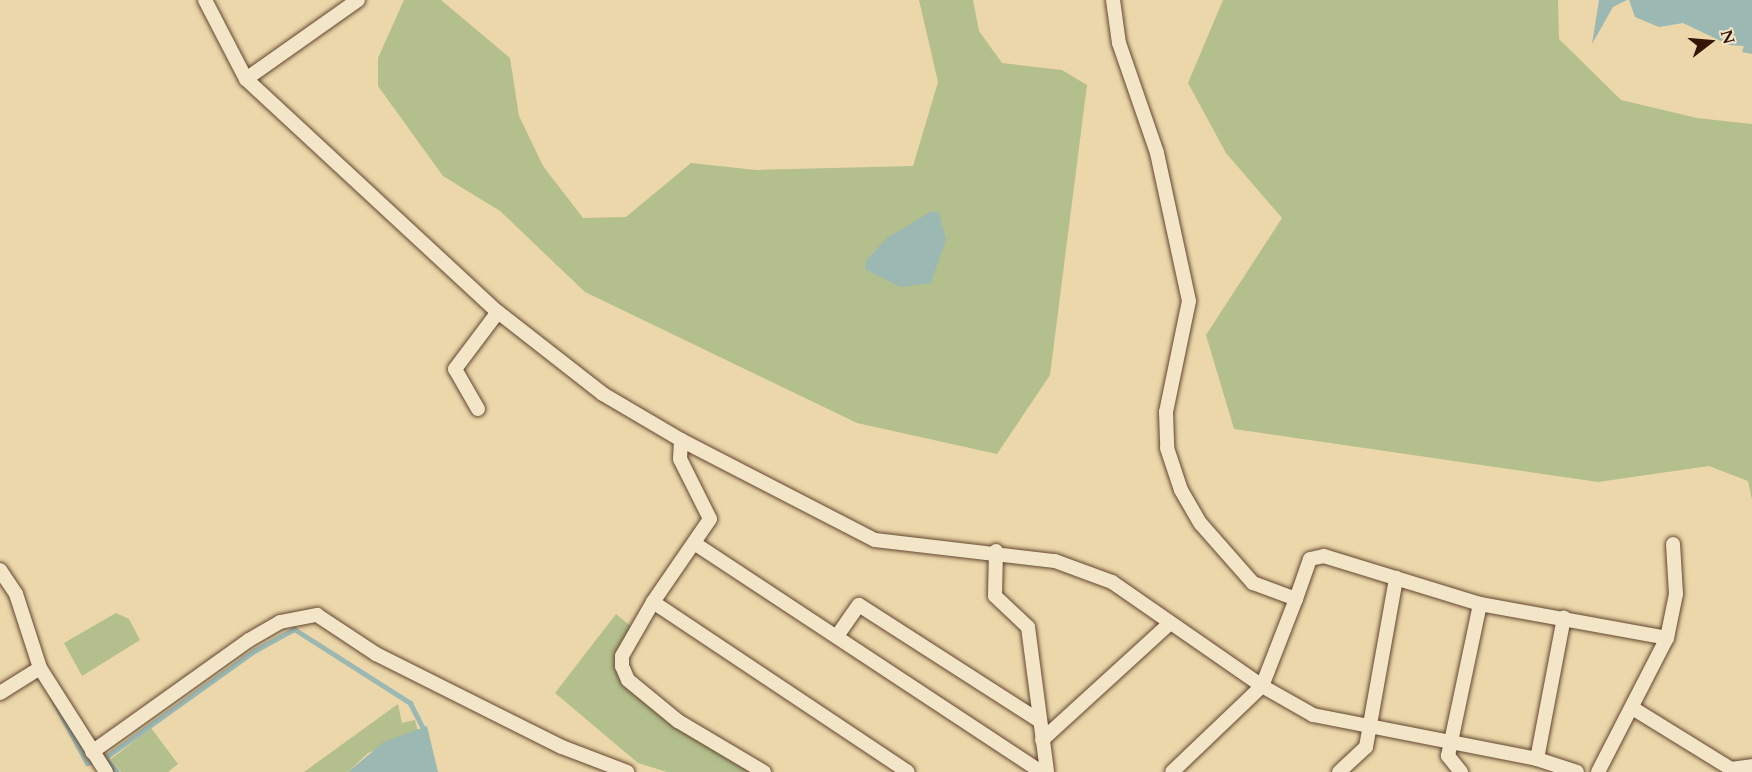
<!DOCTYPE html>
<html>
<head>
<meta charset="utf-8">
<style>
  body { margin:0 }
  #map { position:relative; width:1752px; height:772px; overflow:hidden; background:#ebd7aa; font-family:Cardo,serif }
  div>[style] { position:absolute }
  [style*='--x'] { left:calc(var(--x)*1px); top:calc(var(--y)*1px); width:calc(var(--w)*1px); rotate:calc(var(--a)*1deg) }
  .green>* { inset:0; background:#b3bf8c }
  .water>* { inset:0; background:#9bb8b2 }
  .stream>* { height:5px; margin:-2.5px; padding:0 2.5px; transform-origin:2.5px; border-radius:2.5px; background:#9bb8b2 }
  .roads { filter:drop-shadow(0 0 2px #62462f) drop-shadow(0 0 2px #62462f) }
  .minor>* { height:14px; margin:-7px; padding:0 7px; transform-origin:7px; border-radius:7px; background:#f2e5c8 }
  span { translate:-50% -50%; white-space:nowrap; text-align:center; line-height:1.15; -webkit-text-stroke:4.5px #f2e5c8; paint-order:stroke }
  .north { position:absolute; left:1680px; top:12px; width:60px; height:60px; -webkit-text-stroke:4px #f2e5c8; paint-order:stroke; rotate:74deg; font-size:16px; font-weight:700; line-height:24px; text-align:center; color:#341506 }
  .north::after { content:''; display:block; margin:auto; width:21px; height:27px; background:#341506; clip-path:polygon(50% 0,100% 100%,50% 72%,0 100%) }
</style>
</head>
<body>
<div id="map">
  <div class="green">
    <div style="clip-path:polygon(404px 0,441px 0,510px 58px,519px 116px,543px 166px,583px 218px,626px 217px,691px 163px,756px 170px,913px 166px,938px 82px,919px 0,973px 0,979px 31px,1002px 63px,1062px 70px,1087px 85px,1050px 375px,997px 454px,857px 423px,585px 292px,500px 211px,443px 176px,378px 86px,378px 58px)"></div>
    <div style="clip-path:polygon(1223px 0,1558px 0,1559px 39px,1621px 100px,1697px 118px,1752px 124px,1752px 500px,1748px 481px,1709px 466px,1598px 482px,1234px 429px,1206px 335px,1282px 218px,1226px 153px,1188px 83px)"></div>
    <div style="clip-path:polygon(116px 613px,129px 619px,140px 640px,82px 676px,64px 643px)"></div>
    <div style="clip-path:polygon(616px 614px,633px 628px,615px 658px,616px 669px,674px 725px,750px 772px,667px 772px,638px 763px,555px 693px)"></div>
    <div style="clip-path:polygon(398px 704px,402px 723px,415px 720px,418px 732px,368px 753px,348px 772px,304px 772px)"></div>
    <div style="clip-path:polygon(151px 728px,178px 764px,168px 772px,121px 772px,111px 759px)"></div>
  </div>
  <div class="water">
    <div style="clip-path:polygon(1599px 0,1627px 0,1613px 7px,1592px 44px)"></div>
    <div style="clip-path:polygon(1629px 0,1752px 0,1752px 54px,1742px 52px,1744px 46px,1729px 45px,1683px 23px,1659px 27px,1635px 17px)"></div>
    <div style="clip-path:polygon(932px 211px,939px 213px,946px 239px,931px 283px,900px 287px,865px 269px,866px 261px,887px 238px)"></div>
    <div style="clip-path:polygon(427px 726px,438px 772px,348px 772px,384px 742px)"></div>
  </div>
  <div class="stream">
    <div style="--x:52;--y:698;--w:74;--a:61.7"></div>
    <div style="--x:87;--y:763;--w:9;--a:-18"></div>
    <div style="--x:105;--y:757;--w:19;--a:51"></div>
    <div style="--x:106;--y:757;--w:182;--a:-35.6"></div>
    <div style="--x:254;--y:651;--w:46;--a:-28.8"></div>
    <div style="--x:294;--y:629;--w:138;--a:32.5"></div>
    <div style="--x:410;--y:703;--w:31;--a:63"></div>
  </div>
  <div class="roads">
    <div class="minor">
      <div style="--x:205;--y:0;--w:89;--a:62.6"></div>
      <div style="--x:246;--y:79;--w:343;--a:42.8"></div>
      <div style="--x:498;--y:312;--w:133;--a:38"></div>
      <div style="--x:603;--y:394;--w:91;--a:30.5"></div>
      <div style="--x:681;--y:440;--w:218;--a:27.3"></div>
      <div style="--x:875;--y:540;--w:181;--a:6.7"></div>
      <div style="--x:1055;--y:561;--w:61;--a:20.2"></div>
      <div style="--x:1112;--y:582;--w:183;--a:34.7"></div>
      <div style="--x:1262;--y:686;--w:59;--a:29.6"></div>
      <div style="--x:1313;--y:715;--w:228;--a:11.1"></div>
      <div style="--x:1537;--y:759;--w:42;--a:18"></div>
      <div style="--x:1113;--y:0;--w:43;--a:82.1"></div>
      <div style="--x:1119;--y:43;--w:116;--a:70.9"></div>
      <div style="--x:1157;--y:153;--w:151;--a:77.8"></div>
      <div style="--x:1189;--y:301;--w:113;--a:101.7"></div>
      <div style="--x:1166;--y:412;--w:36;--a:88"></div>
      <div style="--x:1167;--y:448;--w:44;--a:71.6"></div>
      <div style="--x:1181;--y:490;--w:39;--a:60"></div>
      <div style="--x:1201;--y:524;--w:79;--a:48.6"></div>
      <div style="--x:1253;--y:583;--w:46;--a:20.4"></div>
      <div style="--x:1296;--y:599;--w:93;--a:111.3"></div>
      <div style="--x:1262;--y:686;--w:124;--a:136.3"></div>
      <div style="--x:246;--y:79;--w:137;--a:-35.2"></div>
      <div style="--x:478;--y:409;--w:46;--a:-119.9"></div>
      <div style="--x:455;--y:369;--w:71;--a:-53"></div>
      <div style="--x:681;--y:440;--w:19;--a:93"></div>
      <div style="--x:680;--y:459;--w:67;--a:63.4"></div>
      <div style="--x:710;--y:519;--w:101;--a:124.5"></div>
      <div style="--x:653;--y:602;--w:62;--a:119.9"></div>
      <div style="--x:622;--y:656;--w:10;--a:90"></div>
      <div style="--x:622;--y:666;--w:15;--a:67"></div>
      <div style="--x:628;--y:680;--w:65;--a:39.4"></div>
      <div style="--x:678;--y:721;--w:100;--a:30.7"></div>
      <div style="--x:694;--y:543;--w:416;--a:33.4"></div>
      <div style="--x:996;--y:551;--w:45;--a:91.3"></div>
      <div style="--x:995;--y:596;--w:45;--a:43.2"></div>
      <div style="--x:1028;--y:627;--w:146;--a:82.5"></div>
      <div style="--x:0;--y:570;--w:29;--a:56"></div>
      <div style="--x:16;--y:594;--w:78;--a:72"></div>
      <div style="--x:40;--y:668;--w:123;--a:57.6"></div>
      <div style="--x:1296;--y:599;--w:42;--a:-70.7"></div>
      <div style="--x:1310;--y:559;--w:14;--a:-12"></div>
      <div style="--x:1324;--y:556;--w:163;--a:17.1"></div>
      <div style="--x:1480;--y:604;--w:190;--a:10.3"></div>
      <div style="--x:653;--y:602;--w:306;--a:33.7"></div>
      <div style="--x:837;--y:636;--w:38;--a:-55"></div>
      <div style="--x:859;--y:605;--w:215;--a:32.7"></div>
      <div style="--x:0;--y:693;--w:47;--a:-32"></div>
      <div style="--x:1634;--y:709;--w:114;--a:31.7"></div>
      <div style="--x:1731;--y:769;--w:21;--a:-8"></div>
      <div style="--x:1042;--y:740;--w:173;--a:-42.4"></div>
      <div style="--x:92;--y:752;--w:193;--a:-35.5"></div>
      <div style="--x:249;--y:640;--w:36;--a:-30"></div>
      <div style="--x:280;--y:622;--w:38;--a:-11"></div>
      <div style="--x:317;--y:615;--w:71;--a:33.5"></div>
      <div style="--x:376;--y:654;--w:208;--a:26.6"></div>
      <div style="--x:562;--y:747;--w:70;--a:21"></div>
      <div style="--x:1537;--y:759;--w:144;--a:-79.2"></div>
      <div style="--x:1339;--y:772;--w:37;--a:-43"></div>
      <div style="--x:1366;--y:747;--w:172;--a:-79.9"></div>
      <div style="--x:1461;--y:772;--w:21;--a:-129"></div>
      <div style="--x:1448;--y:756;--w:155;--a:-78.1"></div>
      <div style="--x:1598;--y:772;--w:151;--a:-62.8"></div>
      <div style="--x:1667;--y:638;--w:45;--a:-78.4"></div>
      <div style="--x:1676;--y:594;--w:50;--a:-93.4"></div>
    </div>
  </div>
  <div class="north">N</div>
</div>
</body>
</html>
